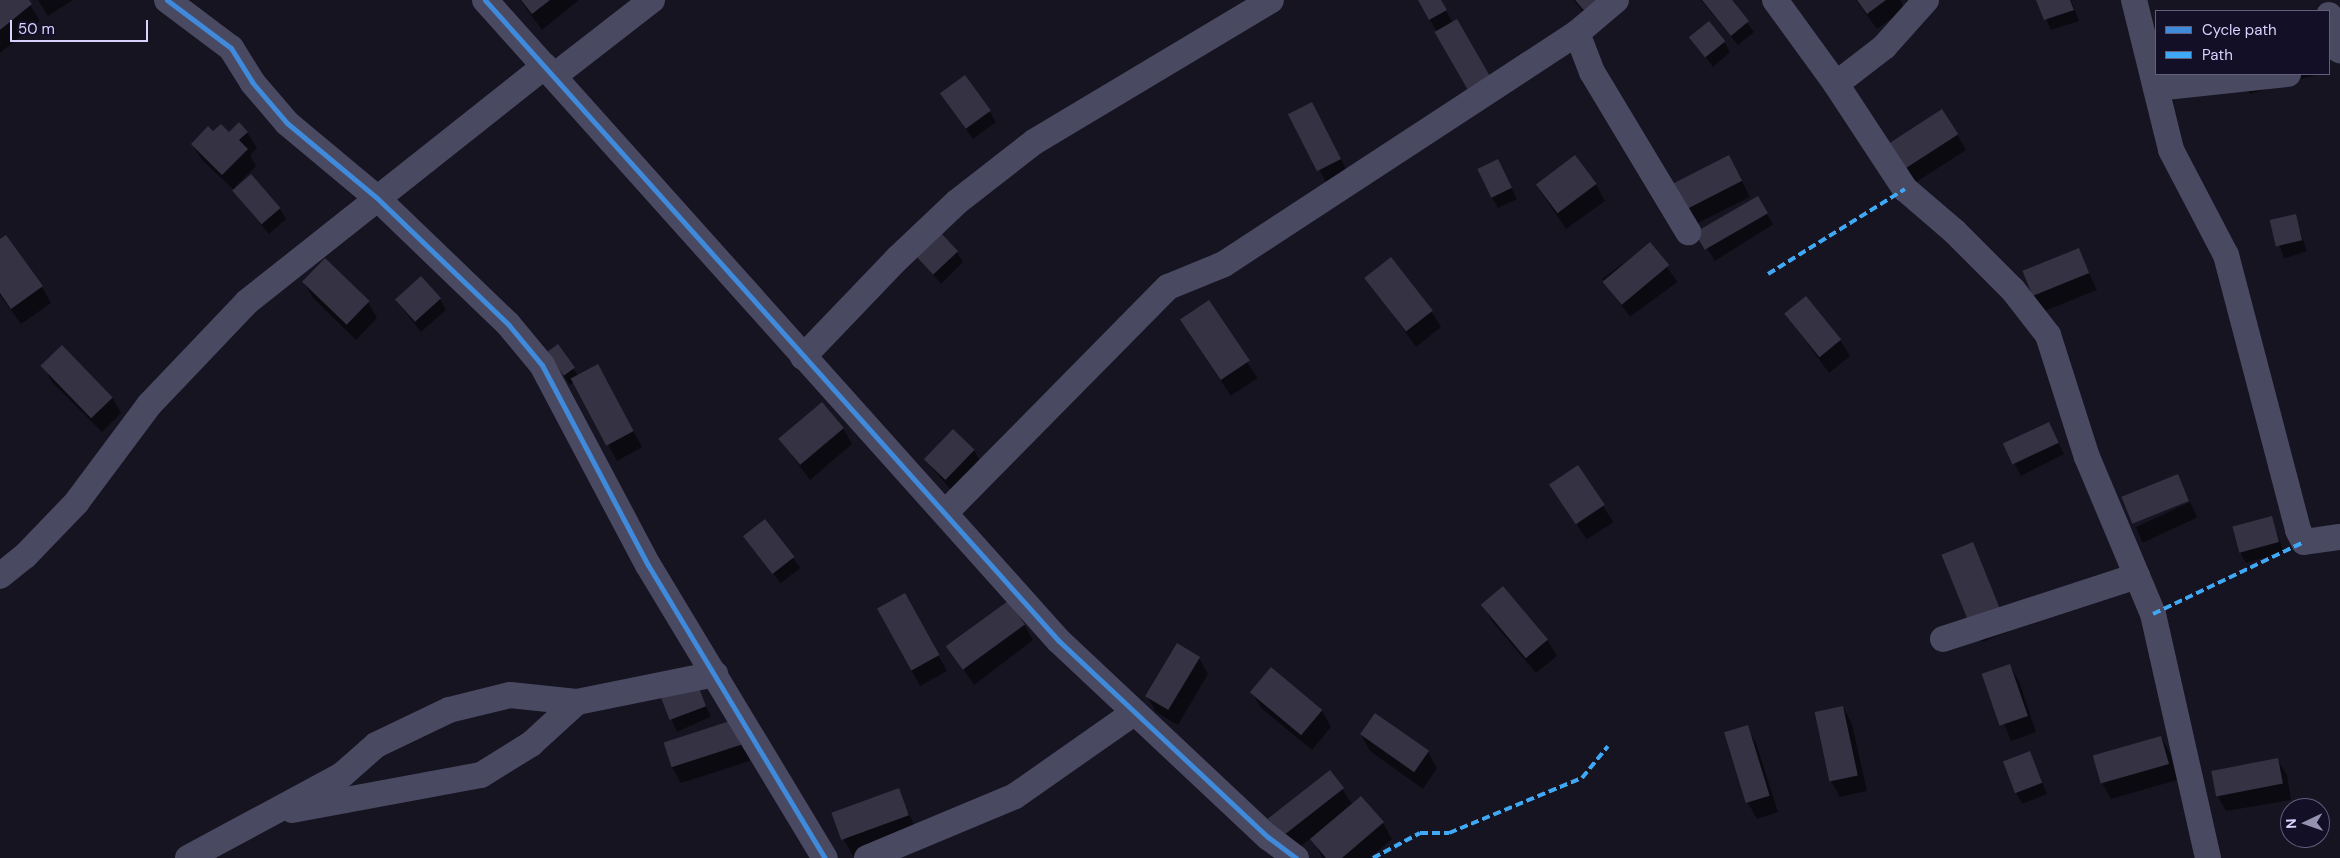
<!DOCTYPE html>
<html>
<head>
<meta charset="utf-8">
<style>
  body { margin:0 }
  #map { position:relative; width:2340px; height:858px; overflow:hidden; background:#161421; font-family:"DM Sans",sans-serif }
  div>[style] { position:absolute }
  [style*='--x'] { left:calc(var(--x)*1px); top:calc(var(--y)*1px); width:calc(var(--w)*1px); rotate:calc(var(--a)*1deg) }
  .shadow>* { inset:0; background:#0007; transform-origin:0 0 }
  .building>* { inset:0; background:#343243; transform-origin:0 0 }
  .minor>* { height:26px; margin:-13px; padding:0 13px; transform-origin:13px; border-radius:13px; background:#4a4962 }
  .quiet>* { height:4px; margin-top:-2px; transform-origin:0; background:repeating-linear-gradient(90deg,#3fa9f5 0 8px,transparent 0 12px) }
  .cycleway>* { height:5px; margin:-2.5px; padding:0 2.5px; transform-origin:2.5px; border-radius:2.5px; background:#408adc }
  span { translate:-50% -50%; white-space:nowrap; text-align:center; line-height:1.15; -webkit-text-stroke:4.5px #130f26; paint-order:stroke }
  .legend { position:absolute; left:2155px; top:10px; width:175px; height:65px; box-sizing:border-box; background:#130f26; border:1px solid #625e7d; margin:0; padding:6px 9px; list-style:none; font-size:15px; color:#d9d4ff }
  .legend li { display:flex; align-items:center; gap:10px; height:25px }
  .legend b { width:25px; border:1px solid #625e7d }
  .north { position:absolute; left:2280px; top:798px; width:50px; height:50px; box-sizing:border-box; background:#130f26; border:1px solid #625e7d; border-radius:50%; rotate:267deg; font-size:14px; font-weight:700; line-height:20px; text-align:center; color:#d9d4ff }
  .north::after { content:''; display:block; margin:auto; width:18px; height:22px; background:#9591b1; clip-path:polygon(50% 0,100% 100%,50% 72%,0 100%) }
  .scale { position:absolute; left:10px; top:20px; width:138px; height:22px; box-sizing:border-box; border:2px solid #d9d4ff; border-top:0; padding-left:6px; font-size:15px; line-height:18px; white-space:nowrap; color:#d9d4ff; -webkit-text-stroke:4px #130f26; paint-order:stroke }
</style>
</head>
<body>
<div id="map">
  <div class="shadow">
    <div style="clip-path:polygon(0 0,27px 0,40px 21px,0 53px)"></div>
    <div style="clip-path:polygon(38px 0,73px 0,48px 16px)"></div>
    <div style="clip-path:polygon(520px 0,579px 0,542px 30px)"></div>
    <div style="clip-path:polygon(1419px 0,1440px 0,1453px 23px,1477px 104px)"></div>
    <div style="clip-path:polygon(1573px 0,1609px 0,1595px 25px)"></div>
    <div style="clip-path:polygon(1701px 0,1730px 0,1754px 32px,1738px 45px)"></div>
    <div style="clip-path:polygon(1856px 0,1900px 0,1905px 9px,1877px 29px)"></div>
    <div style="clip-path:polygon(2038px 0,2071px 0,2079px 21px,2051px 30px)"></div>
    <div style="clip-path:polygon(1691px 38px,1724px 41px,1730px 52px,1713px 67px)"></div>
    <div style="clip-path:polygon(2239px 74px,2315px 74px,2316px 75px,2250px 94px)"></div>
    <div style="clip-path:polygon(948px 104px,990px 112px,996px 122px,973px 139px)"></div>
    <div style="clip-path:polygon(1290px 115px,1321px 120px,1349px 175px,1328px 186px)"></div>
    <div style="clip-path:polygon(247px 132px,257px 148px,250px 155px,256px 166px,235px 187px,280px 209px,286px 219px,269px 234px,233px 189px,202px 160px,192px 144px,213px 133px)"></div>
    <div style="clip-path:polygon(1957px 134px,1966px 150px,1907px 188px,1883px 148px)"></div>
    <div style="clip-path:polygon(1503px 171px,1517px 199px,1498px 208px,1492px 198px)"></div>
    <div style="clip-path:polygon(1738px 173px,1750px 197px,1696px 224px,1675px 183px)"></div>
    <div style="clip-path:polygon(1536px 185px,1596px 185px,1605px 201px,1566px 229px)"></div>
    <div style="left:1757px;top:198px;width:31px;height:69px;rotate:58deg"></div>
    <div style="left:2295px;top:215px;width:38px;height:24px;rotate:72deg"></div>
    <div style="clip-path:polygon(0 241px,42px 287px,51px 303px,21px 324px,0 295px)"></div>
    <div style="left:1650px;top:244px;width:47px;height:59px;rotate:54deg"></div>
    <div style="clip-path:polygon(2078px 250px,2097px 290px,2042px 312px,2033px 296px)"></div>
    <div style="clip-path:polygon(957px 252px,963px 262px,941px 284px,919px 257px)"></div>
    <div style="clip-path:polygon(1366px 278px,1431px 311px,1441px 327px,1416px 347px)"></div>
    <div style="clip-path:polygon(304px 282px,368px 302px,377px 318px,356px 340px,313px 298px)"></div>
    <div style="clip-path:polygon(440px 299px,446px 310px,421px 332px,396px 300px)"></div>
    <div style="left:1208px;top:302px;width:91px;height:32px;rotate:57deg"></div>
    <div style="clip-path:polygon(1786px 314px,1840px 340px,1850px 356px,1829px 373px)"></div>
    <div style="clip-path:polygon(558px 345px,578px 376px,607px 381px,642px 447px,617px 461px,574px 382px,570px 385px,555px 363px)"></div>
    <div style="clip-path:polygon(43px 366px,112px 397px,121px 413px,102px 432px,52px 382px)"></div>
    <div style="clip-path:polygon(843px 428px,852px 444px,810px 480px,780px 439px)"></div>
    <div style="clip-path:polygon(2054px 434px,2064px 454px,2021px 476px,2005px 445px)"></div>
    <div style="clip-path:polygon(974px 450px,980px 461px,952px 491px,925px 460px)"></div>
    <div style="left:1577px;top:466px;width:67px;height:32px;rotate:57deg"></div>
    <div style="left:2190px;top:502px;width:17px;height:60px;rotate:65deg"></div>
    <div style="clip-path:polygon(2271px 518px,2284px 552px,2246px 563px,2240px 552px)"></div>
    <div style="left:765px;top:521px;width:59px;height:25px;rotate:53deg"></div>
    <div style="clip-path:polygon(1972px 544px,2010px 631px,1982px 642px,1973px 626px)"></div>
    <div style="clip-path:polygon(1503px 588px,1547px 640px,1557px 656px,1536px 673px,1492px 621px,1483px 605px)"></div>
    <div style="clip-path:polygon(914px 611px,947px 671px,920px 686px,911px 670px)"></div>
    <div style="clip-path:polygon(1024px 624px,1033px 640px,974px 685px,949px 648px)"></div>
    <div style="clip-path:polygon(1199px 658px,1208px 674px,1178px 725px,1156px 712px,1147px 696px)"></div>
    <div style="clip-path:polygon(2009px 665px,2019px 681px,2036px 732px,2011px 741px,1984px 675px)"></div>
    <div style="left:695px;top:681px;width:39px;height:37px;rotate:66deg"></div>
    <div style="clip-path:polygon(1252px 692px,1322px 711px,1331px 727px,1312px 750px,1261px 708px)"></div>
    <div style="clip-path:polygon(1843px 707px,1852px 724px,1867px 791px,1840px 797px,1831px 781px)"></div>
    <div style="clip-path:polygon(1747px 727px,1756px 743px,1778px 812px,1757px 819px,1748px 803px,1726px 733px)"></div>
    <div style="clip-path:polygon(1361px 735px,1428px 752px,1437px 768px,1423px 789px,1370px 751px)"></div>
    <div style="clip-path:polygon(742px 737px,750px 761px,681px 783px,672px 767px)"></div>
    <div style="clip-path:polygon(2161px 737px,2170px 753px,2177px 780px,2111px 799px,2102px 783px,2094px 756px)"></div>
    <div style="clip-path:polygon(2030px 753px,2047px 794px,2022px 804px,2016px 793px)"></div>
    <div style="clip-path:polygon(2277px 759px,2287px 775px,2291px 800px,2226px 811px,2217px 795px)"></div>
    <div style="clip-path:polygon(1330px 772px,1353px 805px,1383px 823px,1392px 839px,1370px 858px,1323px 858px,1311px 838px,1292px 853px,1278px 836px)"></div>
    <div style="clip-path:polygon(898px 790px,917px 831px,853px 856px,844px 840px)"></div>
  </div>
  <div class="building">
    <div style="clip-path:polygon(0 0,29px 0,32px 4px,0 30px)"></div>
    <div style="clip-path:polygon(521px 0,550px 0,532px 14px)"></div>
    <div style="clip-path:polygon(1418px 0,1441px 0,1447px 10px,1429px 20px)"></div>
    <div style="clip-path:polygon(1575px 0,1605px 0,1588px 15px)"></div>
    <div style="clip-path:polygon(1702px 0,1732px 0,1749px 21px,1731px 36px)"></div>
    <div style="clip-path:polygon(1857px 0,1886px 0,1867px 14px)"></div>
    <div style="clip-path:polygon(2036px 0,2070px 0,2074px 10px,2044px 20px)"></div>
    <div style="left:1457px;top:19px;width:66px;height:26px;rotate:60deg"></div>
    <div style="left:1709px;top:21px;width:26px;height:26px;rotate:51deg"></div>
    <div style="left:965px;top:75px;width:44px;height:31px;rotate:54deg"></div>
    <div style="left:1312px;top:102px;width:64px;height:27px;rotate:63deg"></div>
    <div style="left:1942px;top:109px;width:30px;height:72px;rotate:57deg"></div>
    <div style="clip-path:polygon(239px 122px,248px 132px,239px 140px,248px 149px,222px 175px,191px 144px,208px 126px,213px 131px,221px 124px,229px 132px)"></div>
    <div style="left:1575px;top:155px;width:36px;height:49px;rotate:53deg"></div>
    <div style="left:1729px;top:155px;width:29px;height:62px;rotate:63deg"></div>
    <div style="left:1498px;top:159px;width:32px;height:23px;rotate:64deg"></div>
    <div style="left:251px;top:174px;width:45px;height:25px;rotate:49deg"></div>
    <div style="left:1758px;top:196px;width:20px;height:73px;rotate:60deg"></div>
    <div style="left:2296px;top:214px;width:27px;height:27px;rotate:77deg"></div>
    <div style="left:941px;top:233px;width:25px;height:34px;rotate:47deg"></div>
    <div style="clip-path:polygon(6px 235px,43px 286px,11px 309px,0 293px,0 239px)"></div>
    <div style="left:1650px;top:242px;width:30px;height:62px;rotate:50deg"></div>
    <div style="left:2079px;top:248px;width:27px;height:61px;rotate:68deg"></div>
    <div style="left:1391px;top:257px;width:68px;height:34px;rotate:52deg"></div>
    <div style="left:325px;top:258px;width:62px;height:33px;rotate:44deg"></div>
    <div style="left:421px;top:276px;width:30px;height:35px;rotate:48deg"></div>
    <div style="left:1806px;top:296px;width:56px;height:28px;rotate:51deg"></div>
    <div style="left:1209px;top:300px;width:73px;height:35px;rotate:56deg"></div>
    <div style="left:558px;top:344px;width:29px;height:14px;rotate:54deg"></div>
    <div style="left:62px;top:345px;width:73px;height:30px;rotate:46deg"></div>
    <div style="left:598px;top:364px;width:76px;height:31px;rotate:62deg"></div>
    <div style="left:822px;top:402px;width:34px;height:57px;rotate:50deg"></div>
    <div style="left:2049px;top:422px;width:23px;height:51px;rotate:65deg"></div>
    <div style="left:953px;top:429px;width:30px;height:42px;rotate:44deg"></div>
    <div style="left:1578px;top:465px;width:48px;height:35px;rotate:56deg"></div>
    <div style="left:2178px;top:474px;width:29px;height:61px;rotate:68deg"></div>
    <div style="left:2272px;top:516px;width:27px;height:41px;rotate:75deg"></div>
    <div style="left:765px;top:519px;width:48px;height:28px;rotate:52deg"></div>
    <div style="left:1973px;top:542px;width:78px;height:34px;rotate:68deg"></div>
    <div style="left:1503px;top:586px;width:70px;height:29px;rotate:50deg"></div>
    <div style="left:905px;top:593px;width:71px;height:32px;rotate:61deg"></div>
    <div style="left:1008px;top:601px;width:29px;height:77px;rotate:54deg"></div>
    <div style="left:1177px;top:643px;width:27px;height:62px;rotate:31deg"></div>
    <div style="left:2010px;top:664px;width:55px;height:30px;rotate:71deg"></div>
    <div style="left:1271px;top:667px;width:67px;height:33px;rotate:40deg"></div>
    <div style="left:696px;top:680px;width:28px;height:39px;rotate:69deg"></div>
    <div style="left:1843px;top:706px;width:71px;height:29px;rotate:78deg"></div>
    <div style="left:1375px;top:713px;width:66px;height:26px;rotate:35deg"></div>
    <div style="left:733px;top:720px;width:26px;height:73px;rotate:72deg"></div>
    <div style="left:1748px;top:725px;width:74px;height:25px;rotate:73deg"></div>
    <div style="left:2161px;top:736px;width:29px;height:71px;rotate:74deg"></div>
    <div style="left:2030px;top:751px;width:34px;height:29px;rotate:69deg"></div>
    <div style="left:2278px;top:758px;width:26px;height:68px;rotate:79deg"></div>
    <div style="left:1330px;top:770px;width:23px;height:79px;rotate:52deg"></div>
    <div style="left:899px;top:788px;width:29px;height:72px;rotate:70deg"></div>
    <div style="clip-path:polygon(1361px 796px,1384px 822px,1342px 858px,1326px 858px,1310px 839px)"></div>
  </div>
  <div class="minor">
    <div style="--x:167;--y:0;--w:80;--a:36.9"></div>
    <div style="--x:231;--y:48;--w:40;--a:58"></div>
    <div style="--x:252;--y:82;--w:54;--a:49.5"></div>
    <div style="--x:287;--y:123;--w:117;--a:39.8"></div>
    <div style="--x:377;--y:198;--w:182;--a:43.9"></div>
    <div style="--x:508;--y:324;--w:53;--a:50.3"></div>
    <div style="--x:542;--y:365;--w:226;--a:62.1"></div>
    <div style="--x:648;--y:565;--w:342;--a:58.9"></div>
    <div style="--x:485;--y:0;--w:860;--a:48.16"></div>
    <div style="--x:1059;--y:641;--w:287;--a:43.2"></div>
    <div style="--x:1268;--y:837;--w:35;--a:37"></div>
    <div style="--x:1775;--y:0;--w:104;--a:54"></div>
    <div style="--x:1836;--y:84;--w:126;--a:56.7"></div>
    <div style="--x:1905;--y:189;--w:65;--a:40.6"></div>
    <div style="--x:1954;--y:231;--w:83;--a:45"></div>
    <div style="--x:2013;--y:290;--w:57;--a:52.1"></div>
    <div style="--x:2048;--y:335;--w:128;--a:72.3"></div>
    <div style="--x:2087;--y:457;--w:170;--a:67.2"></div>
    <div style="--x:2153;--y:614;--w:250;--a:77.3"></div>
    <div style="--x:2134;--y:0;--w:154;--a:76.1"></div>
    <div style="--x:2171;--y:150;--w:119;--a:62.4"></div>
    <div style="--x:2226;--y:255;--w:284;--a:75.3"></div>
    <div style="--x:2298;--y:530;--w:13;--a:63"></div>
    <div style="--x:2304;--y:542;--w:36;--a:-8"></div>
    <div style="--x:2329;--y:15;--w:37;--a:73"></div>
    <div style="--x:1577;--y:33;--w:42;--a:69"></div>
    <div style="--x:1592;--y:72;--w:187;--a:59"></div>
    <div style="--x:554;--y:76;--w:124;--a:-37.8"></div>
    <div style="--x:1836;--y:84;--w:61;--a:-37.6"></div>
    <div style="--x:1884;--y:47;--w:63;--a:-48.2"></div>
    <div style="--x:2156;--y:88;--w:133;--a:-6.1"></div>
    <div style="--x:803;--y:357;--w:137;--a:-46.2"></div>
    <div style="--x:898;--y:258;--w:81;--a:-43.5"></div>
    <div style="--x:957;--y:202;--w:98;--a:-37.9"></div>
    <div style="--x:1034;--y:142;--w:276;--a:-30.9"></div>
    <div style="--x:946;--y:512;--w:316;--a:-45.4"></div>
    <div style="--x:1168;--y:287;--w:61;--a:-22.3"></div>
    <div style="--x:1224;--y:264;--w:422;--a:-33.2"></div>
    <div style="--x:1577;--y:33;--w:51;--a:-40.2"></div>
    <div style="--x:0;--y:576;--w:32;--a:-39"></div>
    <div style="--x:25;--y:556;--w:74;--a:-46.1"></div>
    <div style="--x:76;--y:503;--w:122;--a:-53.3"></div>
    <div style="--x:149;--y:405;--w:142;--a:-46.4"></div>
    <div style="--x:247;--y:302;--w:380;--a:-38.4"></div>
    <div style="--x:1943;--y:639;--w:204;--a:-18"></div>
    <div style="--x:292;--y:810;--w:192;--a:-10.5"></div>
    <div style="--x:481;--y:775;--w:59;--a:-31.8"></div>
    <div style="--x:531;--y:744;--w:62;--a:-42.4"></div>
    <div style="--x:188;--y:858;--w:175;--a:-28.3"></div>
    <div style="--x:342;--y:775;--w:45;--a:-41.4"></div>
    <div style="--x:376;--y:745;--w:81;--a:-25.6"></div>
    <div style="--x:449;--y:710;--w:63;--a:-13.8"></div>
    <div style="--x:510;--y:695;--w:67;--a:6"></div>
    <div style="--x:577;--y:702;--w:141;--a:-11.5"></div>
    <div style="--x:867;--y:858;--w:160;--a:-22.7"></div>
    <div style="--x:1015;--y:796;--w:146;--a:-35"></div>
  </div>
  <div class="quiet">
    <div style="--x:1768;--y:274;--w:161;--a:-31.8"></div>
    <div style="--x:2153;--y:614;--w:167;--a:-25.5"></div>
    <div style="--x:1373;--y:858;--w:53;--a:-28"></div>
    <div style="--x:1420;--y:833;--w:29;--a:0"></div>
    <div style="--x:1449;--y:833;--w:144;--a:-22.5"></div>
    <div style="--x:1582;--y:778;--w:41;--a:-50.9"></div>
  </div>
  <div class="cycleway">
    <div style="--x:167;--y:0;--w:80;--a:36.9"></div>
    <div style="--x:231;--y:48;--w:40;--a:58"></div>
    <div style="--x:252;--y:82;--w:54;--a:49.5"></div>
    <div style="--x:287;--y:123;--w:117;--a:39.8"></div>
    <div style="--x:377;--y:198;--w:182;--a:43.9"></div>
    <div style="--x:508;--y:324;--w:53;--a:50.3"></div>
    <div style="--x:542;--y:365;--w:226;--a:62.1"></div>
    <div style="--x:648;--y:565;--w:342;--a:58.9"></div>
    <div style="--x:485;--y:0;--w:860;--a:48.16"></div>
    <div style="--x:1059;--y:641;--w:287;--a:43.2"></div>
    <div style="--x:1268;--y:837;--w:35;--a:37"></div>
  </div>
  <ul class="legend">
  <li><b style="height:6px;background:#408adc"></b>Cycle path</li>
  <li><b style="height:6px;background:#3fa9f5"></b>Path</li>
  </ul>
  <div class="north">N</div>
  <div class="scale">50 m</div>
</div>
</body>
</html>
